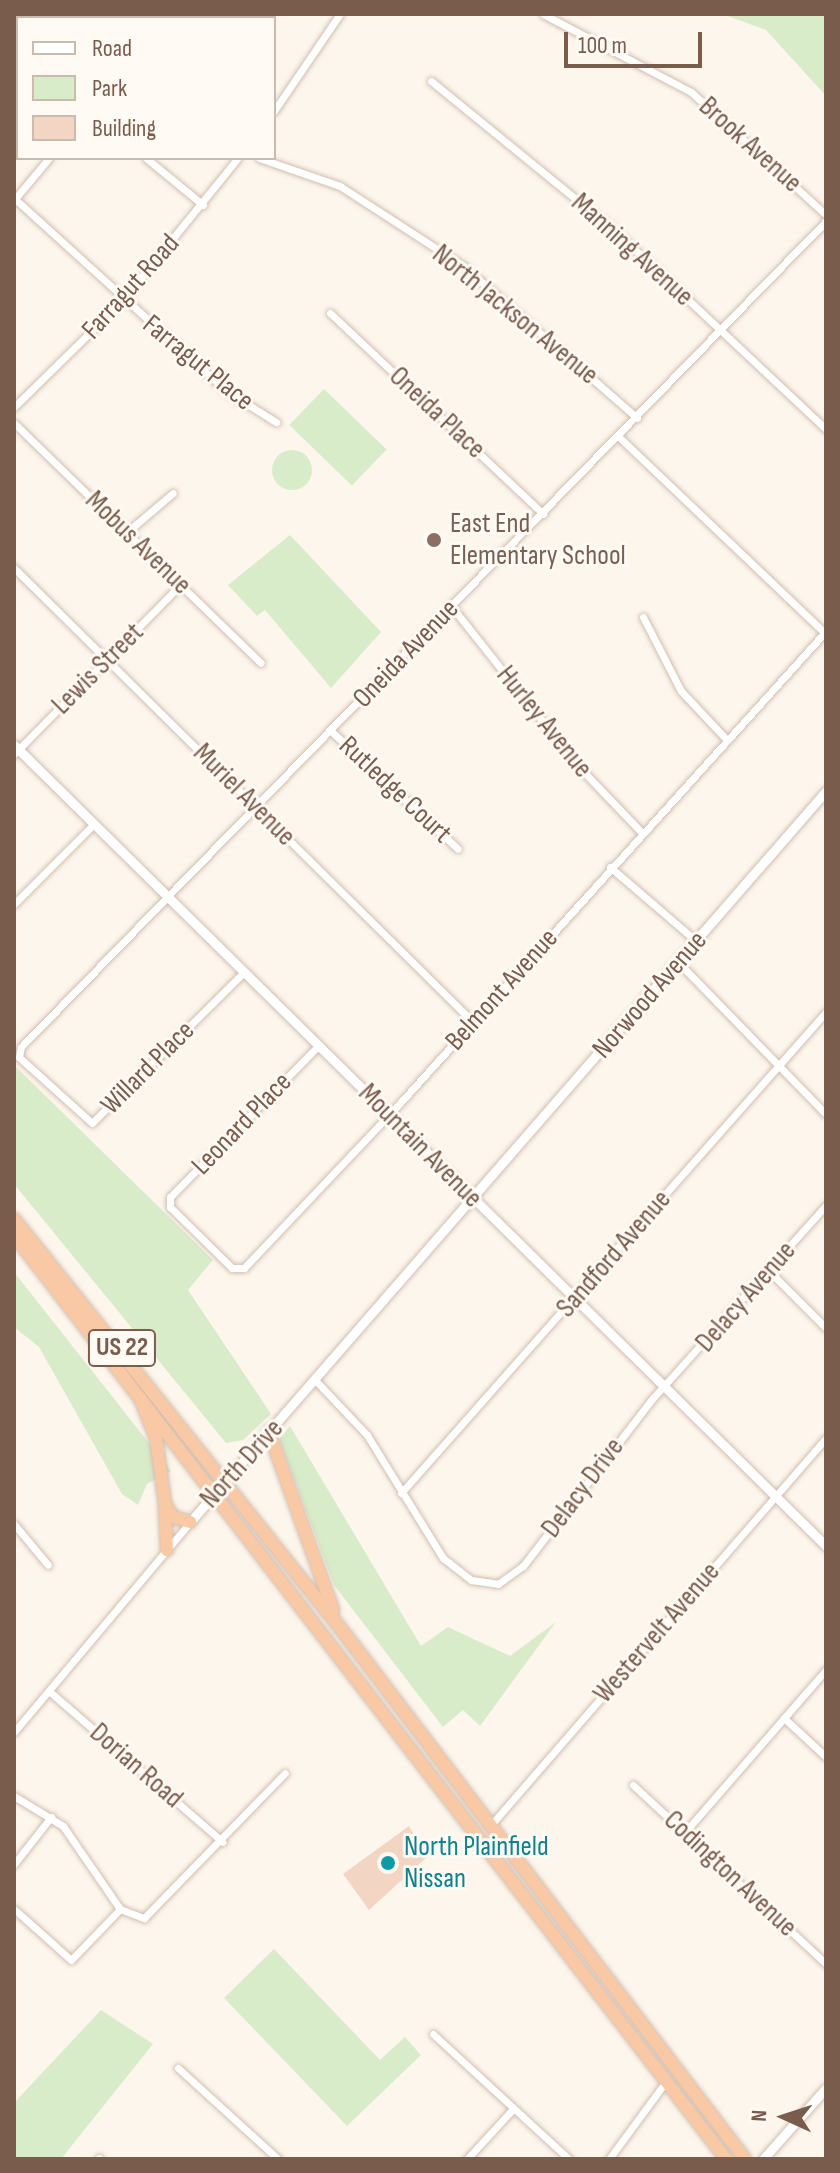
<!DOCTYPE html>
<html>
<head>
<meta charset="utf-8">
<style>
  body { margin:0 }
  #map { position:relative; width:840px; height:2173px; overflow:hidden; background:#fdf6ec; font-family:"Sofia Sans Condensed",sans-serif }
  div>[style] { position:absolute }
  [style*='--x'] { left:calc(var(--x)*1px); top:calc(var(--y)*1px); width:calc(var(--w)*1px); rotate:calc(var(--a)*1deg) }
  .green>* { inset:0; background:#d8ecc9; transform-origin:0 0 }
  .round { border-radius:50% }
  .building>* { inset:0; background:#f3d5c3 }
  .roads { filter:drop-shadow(0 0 2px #d1beb0) drop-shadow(0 0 2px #d1beb0) }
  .minor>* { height:7px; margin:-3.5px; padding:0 3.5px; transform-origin:3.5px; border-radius:3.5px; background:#fff }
  .tertiary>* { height:9px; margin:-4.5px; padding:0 4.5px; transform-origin:4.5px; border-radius:4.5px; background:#fff }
  .trunk>* { height:12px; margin:-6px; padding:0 6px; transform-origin:6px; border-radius:6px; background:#f9c8a4 }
  .dots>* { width:22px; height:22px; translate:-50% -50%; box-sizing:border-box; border:4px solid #fffaf3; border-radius:50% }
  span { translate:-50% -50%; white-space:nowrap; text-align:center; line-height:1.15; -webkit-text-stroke:6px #fffaf3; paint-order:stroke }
  .shield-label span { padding:2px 6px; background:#fffaf3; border:2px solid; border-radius:6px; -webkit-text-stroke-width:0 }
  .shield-label { font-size:26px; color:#7a5c4d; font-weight:700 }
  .street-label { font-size:28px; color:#7a5c4d }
  .education-label { font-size:28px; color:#785e54 }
  .left { translate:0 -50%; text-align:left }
  .culture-label { font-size:28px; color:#0d838f }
  .frame { position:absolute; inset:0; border:16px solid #7a5c4d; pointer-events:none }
  .legend { position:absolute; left:16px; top:16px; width:260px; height:144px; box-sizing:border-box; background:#fffaf3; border:2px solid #cabbb1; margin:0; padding:10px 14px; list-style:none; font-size:24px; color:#7a5c4d }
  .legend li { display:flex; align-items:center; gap:16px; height:40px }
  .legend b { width:40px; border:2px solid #cabbb1 }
  .north { position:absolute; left:744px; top:2077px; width:80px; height:80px; -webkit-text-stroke:6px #fffaf3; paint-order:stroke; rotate:273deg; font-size:22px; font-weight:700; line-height:32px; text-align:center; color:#7a5c4d }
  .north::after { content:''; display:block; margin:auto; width:28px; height:36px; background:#7a5c4d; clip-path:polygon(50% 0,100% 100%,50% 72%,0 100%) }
  .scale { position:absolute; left:564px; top:32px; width:138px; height:36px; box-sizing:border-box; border:4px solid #7a5c4d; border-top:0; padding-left:10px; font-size:24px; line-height:28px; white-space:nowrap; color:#7a5c4d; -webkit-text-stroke:6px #fffaf3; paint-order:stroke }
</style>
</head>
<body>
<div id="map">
  <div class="green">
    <div style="clip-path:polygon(722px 14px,826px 14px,826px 96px,766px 30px)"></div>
    <div style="left:324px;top:389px;width:87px;height:50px;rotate:44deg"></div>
    <div class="round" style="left:272px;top:450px;width:40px;height:40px"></div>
    <div style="clip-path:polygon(290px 535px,381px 632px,331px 688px,265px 610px,257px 616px,228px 585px)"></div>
    <div style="clip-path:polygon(14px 1065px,213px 1260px,188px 1290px,271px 1414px,243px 1440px,226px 1443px,14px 1184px)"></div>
    <div style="clip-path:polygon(14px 1272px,171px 1471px,147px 1484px,138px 1505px,122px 1494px,39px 1347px,14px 1327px)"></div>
    <div style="clip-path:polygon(290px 1426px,421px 1646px,448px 1627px,510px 1656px,556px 1622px,480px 1726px,463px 1710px,443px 1727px,334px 1585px,279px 1439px)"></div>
    <div style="clip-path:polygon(274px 1949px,380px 2060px,405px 2037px,421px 2055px,347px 2126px,224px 1998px)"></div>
    <div style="clip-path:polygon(101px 2010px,153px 2044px,61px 2159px,14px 2159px,14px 2103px)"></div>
  </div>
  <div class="building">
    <div style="clip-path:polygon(409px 1826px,427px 1857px,369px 1910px,343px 1874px)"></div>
  </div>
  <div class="roads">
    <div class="minor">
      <div style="--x:113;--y:14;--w:4;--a:76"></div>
      <div style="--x:543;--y:14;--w:167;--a:27.8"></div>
      <div style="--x:691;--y:92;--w:183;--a:42.3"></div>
      <div style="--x:14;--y:15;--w:2;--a:-27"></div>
      <div style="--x:200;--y:18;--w:4;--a:-63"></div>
      <div style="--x:431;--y:81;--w:237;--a:39.2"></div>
      <div style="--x:615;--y:231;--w:289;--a:43.2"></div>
      <div style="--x:274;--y:111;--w:117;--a:-55.8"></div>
      <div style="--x:146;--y:158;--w:74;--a:39.5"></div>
      <div style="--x:259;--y:158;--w:86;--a:19.1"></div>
      <div style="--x:340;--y:186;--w:147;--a:33"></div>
      <div style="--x:463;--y:266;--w:231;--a:41.1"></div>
      <div style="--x:15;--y:199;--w:287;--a:42.2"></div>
      <div style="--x:228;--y:392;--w:57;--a:32"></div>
      <div style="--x:14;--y:200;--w:55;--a:-50.2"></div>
      <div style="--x:330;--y:313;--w:293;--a:43.3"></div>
      <div style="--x:14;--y:407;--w:151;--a:-44.5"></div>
      <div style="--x:122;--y:301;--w:184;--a:-51"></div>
      <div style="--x:14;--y:423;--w:344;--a:44.2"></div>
      <div style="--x:619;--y:437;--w:284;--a:43.6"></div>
      <div style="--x:127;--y:532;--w:60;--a:-40.3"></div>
      <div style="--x:14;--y:568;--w:646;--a:44.69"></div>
      <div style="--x:452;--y:607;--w:204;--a:51.6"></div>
      <div style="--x:579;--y:767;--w:91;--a:46.3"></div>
      <div style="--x:643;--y:617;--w:83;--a:62.8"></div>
      <div style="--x:681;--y:691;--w:67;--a:46.8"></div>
      <div style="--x:331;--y:731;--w:173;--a:42.9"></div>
      <div style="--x:14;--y:754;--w:238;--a:-45.5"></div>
      <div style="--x:610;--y:867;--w:113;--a:40.7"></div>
      <div style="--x:14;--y:904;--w:113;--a:-45"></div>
      <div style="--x:678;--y:962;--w:212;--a:45.8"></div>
      <div style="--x:244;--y:972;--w:214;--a:135.2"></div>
      <div style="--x:92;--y:1123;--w:98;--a:-137.9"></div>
      <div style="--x:19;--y:1057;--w:10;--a:-79"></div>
      <div style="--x:21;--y:1047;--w:1153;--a:-45.74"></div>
      <div style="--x:318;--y:1046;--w:211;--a:134.4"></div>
      <div style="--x:170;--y:1197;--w:10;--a:90"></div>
      <div style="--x:170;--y:1207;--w:87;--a:44.5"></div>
      <div style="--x:232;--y:1268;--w:12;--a:0"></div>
      <div style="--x:244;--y:1268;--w:227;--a:-46.6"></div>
      <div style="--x:400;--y:1103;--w:636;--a:-47.93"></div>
      <div style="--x:769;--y:1271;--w:81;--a:45"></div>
      <div style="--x:316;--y:1381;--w:74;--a:46.6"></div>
      <div style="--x:367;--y:1435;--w:145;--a:58.3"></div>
      <div style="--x:443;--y:1558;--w:36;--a:38"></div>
      <div style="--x:471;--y:1580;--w:27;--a:8"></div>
      <div style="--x:498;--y:1584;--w:31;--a:-36"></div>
      <div style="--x:523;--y:1566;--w:212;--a:-52.3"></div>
      <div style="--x:653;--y:1398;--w:259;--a:-48.1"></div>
      <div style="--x:401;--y:1493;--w:642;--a:-48.54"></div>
      <div style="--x:14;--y:1524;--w:53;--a:50.3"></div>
      <div style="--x:49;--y:1691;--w:230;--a:41"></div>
      <div style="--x:784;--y:1718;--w:57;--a:42.9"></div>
      <div style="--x:14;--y:1732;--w:274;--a:-50"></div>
      <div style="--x:633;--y:1785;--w:263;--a:42.8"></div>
      <div style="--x:14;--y:1796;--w:57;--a:31.5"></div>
      <div style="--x:63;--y:1826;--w:101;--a:55.5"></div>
      <div style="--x:120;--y:1909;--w:26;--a:21"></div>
      <div style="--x:144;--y:1918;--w:202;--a:-45.8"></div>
      <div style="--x:490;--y:1826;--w:513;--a:-49.11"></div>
      <div style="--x:685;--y:1832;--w:215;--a:-49"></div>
      <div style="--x:14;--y:1864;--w:60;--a:-51.8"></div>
      <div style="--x:14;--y:1909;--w:76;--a:41.8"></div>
      <div style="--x:71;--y:1960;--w:71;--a:-46.1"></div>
      <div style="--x:433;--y:2034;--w:185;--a:42.6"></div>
      <div style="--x:178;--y:2068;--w:135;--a:42.3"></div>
      <div style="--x:99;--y:2158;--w:1;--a:90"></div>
      <div style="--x:467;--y:2159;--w:68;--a:-47.4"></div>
      <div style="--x:609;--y:2159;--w:98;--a:-53.7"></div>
    </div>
    <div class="tertiary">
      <div style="--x:14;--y:745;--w:1141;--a:44.61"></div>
      <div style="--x:190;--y:1522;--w:969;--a:-48.98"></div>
      <div style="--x:763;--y:2159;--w:95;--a:-48.4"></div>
    </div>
    <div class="trunk">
      <div style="--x:14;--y:1219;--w:519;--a:51.41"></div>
      <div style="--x:338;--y:1625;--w:671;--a:52.69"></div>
      <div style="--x:14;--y:1235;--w:1166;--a:52.38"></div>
      <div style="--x:140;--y:1398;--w:43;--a:68.2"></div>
      <div style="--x:156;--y:1438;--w:67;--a:82.2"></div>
      <div style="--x:165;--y:1504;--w:15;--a:58"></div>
      <div style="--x:173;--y:1517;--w:18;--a:16"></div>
      <div style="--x:269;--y:1432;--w:189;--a:70.2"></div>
      <div style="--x:165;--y:1507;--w:43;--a:87.3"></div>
    </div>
  </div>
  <div class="dots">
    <div style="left:434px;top:540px;background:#8d6e63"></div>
    <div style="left:388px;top:1863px;background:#0f9aa8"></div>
  </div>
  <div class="shield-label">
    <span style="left:122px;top:1348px">US 22</span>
  </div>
  <div class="street-label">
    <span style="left:750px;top:145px;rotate:42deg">Brook Avenue</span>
    <span style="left:632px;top:250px;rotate:42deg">Manning Avenue</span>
    <span style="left:131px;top:287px;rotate:-48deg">Farragut Road</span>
    <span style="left:515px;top:315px;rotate:39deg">North Jackson Avenue</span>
    <span style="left:198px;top:363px;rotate:39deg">Farragut Place</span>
    <span style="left:437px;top:413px;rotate:43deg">Oneida Place</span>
    <span style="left:138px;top:543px;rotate:44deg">Mobus Avenue</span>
    <span style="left:406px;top:654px;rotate:-46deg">Oneida Avenue</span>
    <span style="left:98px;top:669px;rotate:-45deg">Lewis Street</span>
    <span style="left:544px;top:722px;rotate:51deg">Hurley Avenue</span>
    <span style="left:395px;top:790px;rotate:43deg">Rutledge Court</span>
    <span style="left:244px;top:795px;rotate:45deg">Muriel Avenue</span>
    <span style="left:502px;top:990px;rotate:-48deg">Belmont Avenue</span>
    <span style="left:650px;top:995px;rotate:-49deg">Norwood Avenue</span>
    <span style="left:148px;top:1068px;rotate:-45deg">Willard Place</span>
    <span style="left:242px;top:1124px;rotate:-46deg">Leonard Place</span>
    <span style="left:420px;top:1146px;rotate:45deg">Mountain Avenue</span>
    <span style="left:614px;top:1254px;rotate:-49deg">Sandford Avenue</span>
    <span style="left:746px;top:1297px;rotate:-49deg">Delacy Avenue</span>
    <span style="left:242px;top:1464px;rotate:-48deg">North Drive</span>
    <span style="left:583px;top:1488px;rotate:-53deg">Delacy Drive</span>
    <span style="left:657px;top:1633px;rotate:-49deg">Westervelt Avenue</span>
    <span style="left:136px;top:1766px;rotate:41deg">Dorian Road</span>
    <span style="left:730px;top:1874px;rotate:43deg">Codington Avenue</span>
  </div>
  <div class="education-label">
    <span class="left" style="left:450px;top:540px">East End<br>Elementary School</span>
  </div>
  <div class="culture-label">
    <span class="left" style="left:404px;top:1863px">North Plainfield<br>Nissan</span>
  </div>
  <div class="frame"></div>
  <ul class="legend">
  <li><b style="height:10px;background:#fff"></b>Road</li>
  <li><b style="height:22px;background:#d8ecc9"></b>Park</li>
  <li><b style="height:22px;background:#f3d5c3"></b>Building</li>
  </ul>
  <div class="north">N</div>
  <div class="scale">100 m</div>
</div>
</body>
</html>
